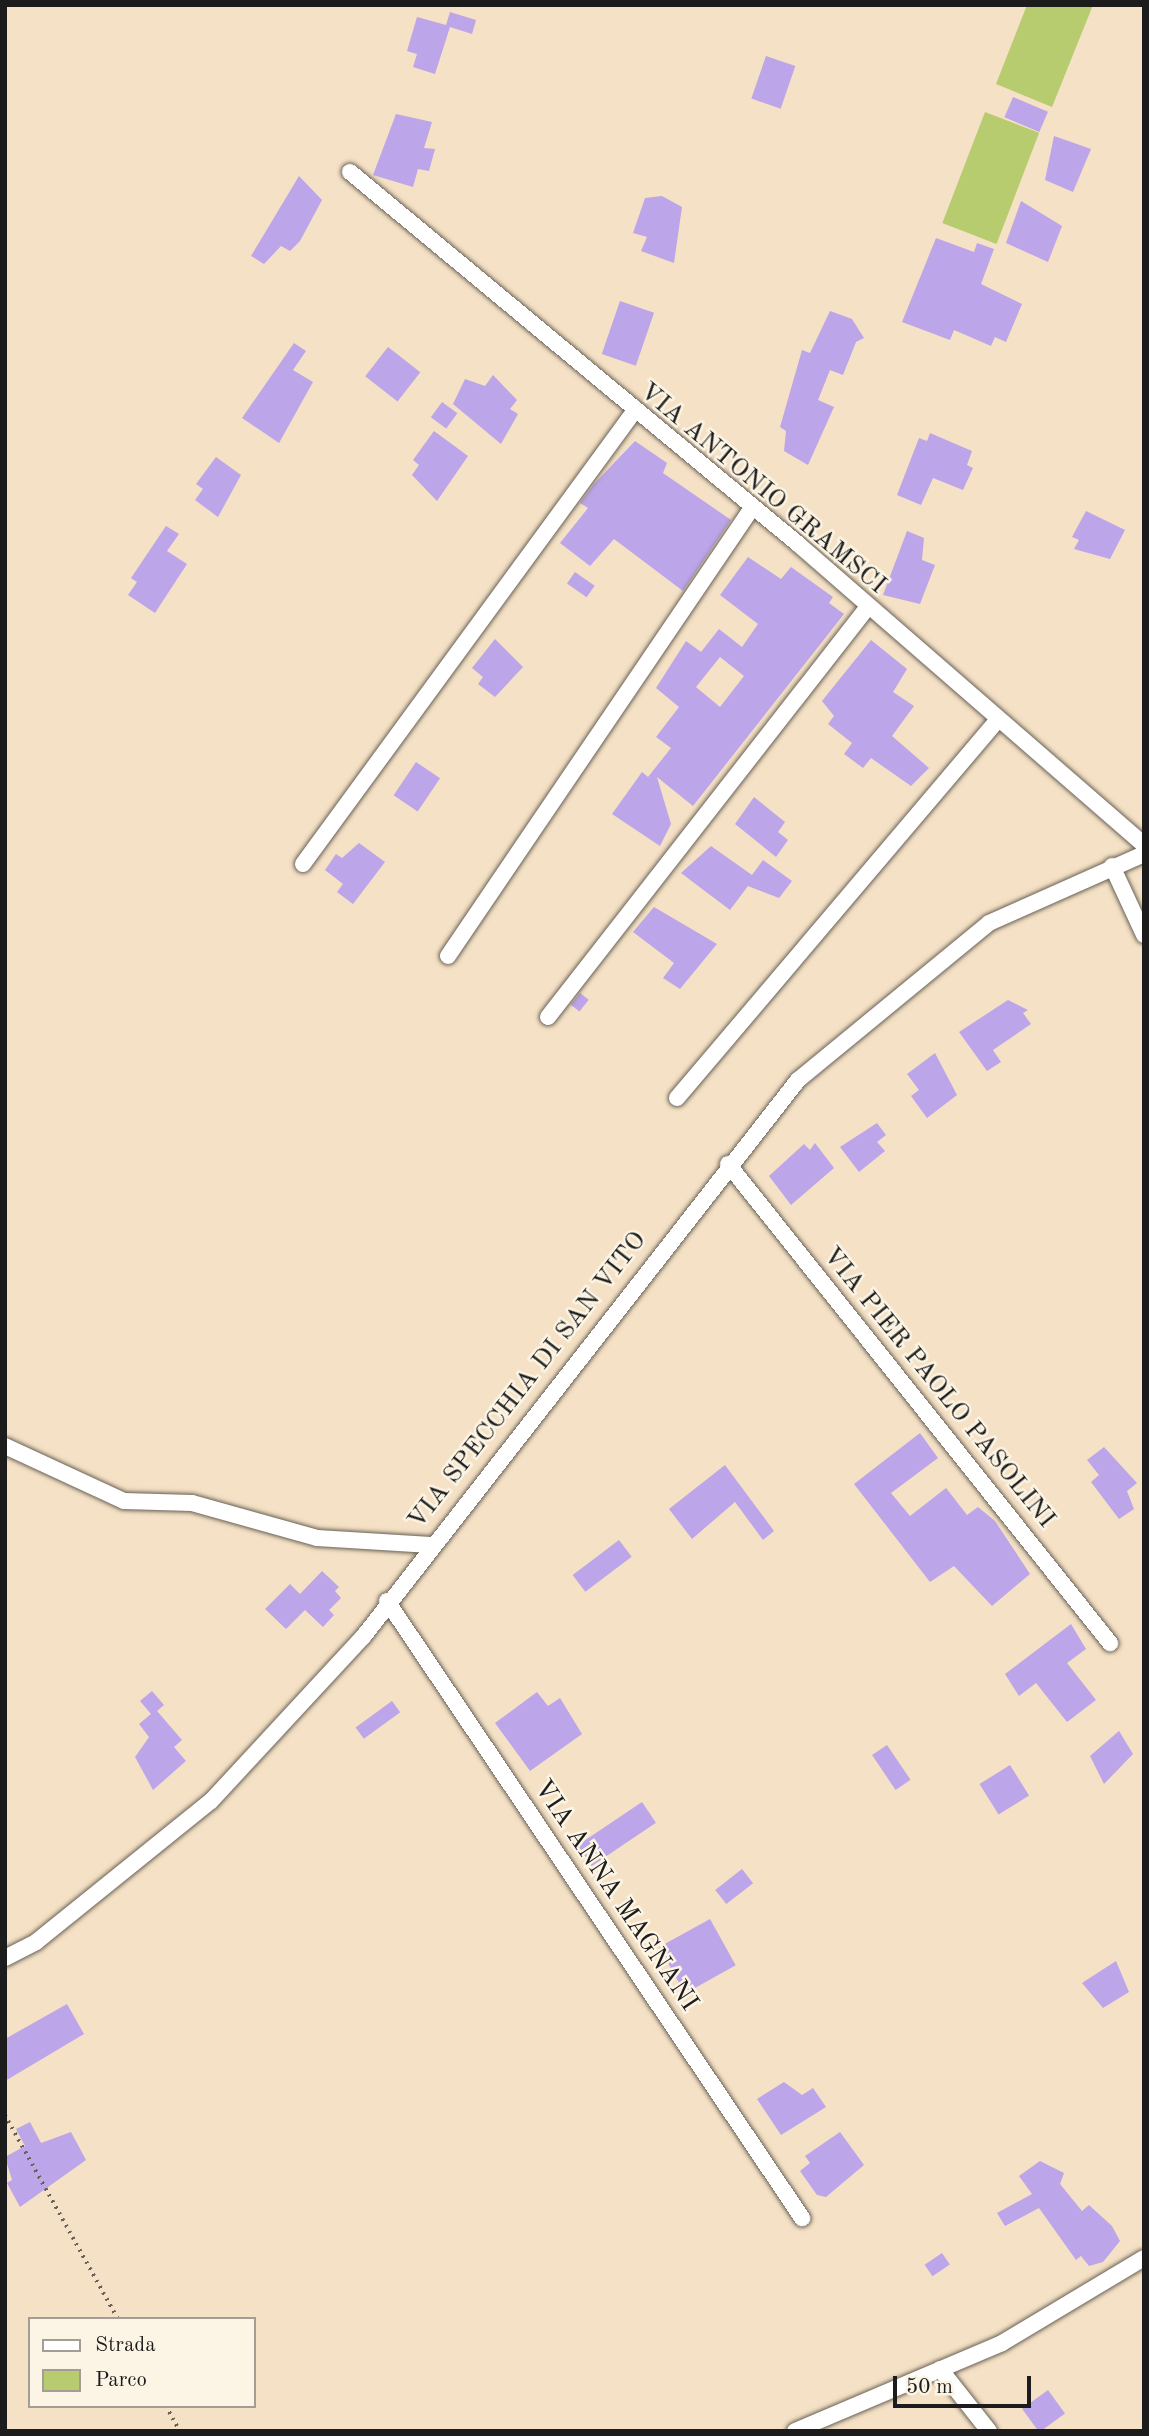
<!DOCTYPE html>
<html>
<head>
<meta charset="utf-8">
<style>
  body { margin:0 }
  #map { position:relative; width:1149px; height:2436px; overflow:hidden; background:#f5e1c5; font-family:"Old Standard TT",serif }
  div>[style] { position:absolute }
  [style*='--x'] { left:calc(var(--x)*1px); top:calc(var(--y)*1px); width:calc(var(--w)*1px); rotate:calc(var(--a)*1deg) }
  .green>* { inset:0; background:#b7cb6f; transform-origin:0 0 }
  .building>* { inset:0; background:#bca5e8; transform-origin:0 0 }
  .path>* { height:3.5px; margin-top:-1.75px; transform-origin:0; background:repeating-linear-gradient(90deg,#686157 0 2px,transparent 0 7px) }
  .roads { filter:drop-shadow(0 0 2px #686157) drop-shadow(0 0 2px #686157) }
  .street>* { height:16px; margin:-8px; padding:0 8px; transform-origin:8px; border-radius:8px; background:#fff }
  span { translate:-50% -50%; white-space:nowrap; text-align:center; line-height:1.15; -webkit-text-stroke:5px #fcf5e5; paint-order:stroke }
  .street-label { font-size:26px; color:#1c1c1c }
  .frame { position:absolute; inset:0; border:7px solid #1c1c1c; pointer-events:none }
  .legend { position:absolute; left:28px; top:2317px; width:228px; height:91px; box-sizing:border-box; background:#fcf5e5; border:2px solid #a29e95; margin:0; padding:9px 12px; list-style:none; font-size:21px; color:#1c1c1c }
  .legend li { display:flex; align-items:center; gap:14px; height:35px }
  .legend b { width:35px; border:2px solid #a29e95 }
  .scale { position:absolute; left:893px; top:2376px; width:138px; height:32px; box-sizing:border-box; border:4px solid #1c1c1c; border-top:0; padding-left:9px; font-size:21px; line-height:24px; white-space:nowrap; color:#1c1c1c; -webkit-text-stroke:5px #fcf5e5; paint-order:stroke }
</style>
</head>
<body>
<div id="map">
  <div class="green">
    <div style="clip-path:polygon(1027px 5px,1093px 5px,1052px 107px,996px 84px)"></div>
    <div style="left:985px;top:112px;width:58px;height:119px;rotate:21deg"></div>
  </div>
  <div class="building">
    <div style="clip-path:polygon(450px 12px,476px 20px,472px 34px,450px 27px,435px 74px,413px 67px,417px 54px,407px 51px,417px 17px,446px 25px)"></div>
    <div style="left:766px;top:56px;width:31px;height:45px;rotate:19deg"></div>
    <div style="left:1013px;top:97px;width:38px;height:22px;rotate:23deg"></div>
    <div style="clip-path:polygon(396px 114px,432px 122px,424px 148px,435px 149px,429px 171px,418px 169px,413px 187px,373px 175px)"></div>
    <div style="clip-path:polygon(1054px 136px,1091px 149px,1073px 192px,1045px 180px)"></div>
    <div style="clip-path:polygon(299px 176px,322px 200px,300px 241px,290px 251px,281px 246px,264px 264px,251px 256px)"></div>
    <div style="clip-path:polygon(662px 196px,682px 207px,674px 263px,641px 251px,647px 237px,633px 233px,645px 198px)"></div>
    <div style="clip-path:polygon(1021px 201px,1062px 226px,1048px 262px,1006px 243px)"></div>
    <div style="clip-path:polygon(936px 238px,974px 252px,977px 243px,994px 249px,981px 284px,1022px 304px,1006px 342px,995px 337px,991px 346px,954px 330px,950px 340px,902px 322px)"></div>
    <div style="left:620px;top:301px;width:36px;height:56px;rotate:19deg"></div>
    <div style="clip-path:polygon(830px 311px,852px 319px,864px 338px,856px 342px,843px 375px,830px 370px,818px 400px,834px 407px,808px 465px,784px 451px,786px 431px,780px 427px,802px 350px,810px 353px)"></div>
    <div style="clip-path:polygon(294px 343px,306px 351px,293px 370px,313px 382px,279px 443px,242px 418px)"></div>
    <div style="left:388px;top:347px;width:41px;height:37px;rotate:38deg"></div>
    <div style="clip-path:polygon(493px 375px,517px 400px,510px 409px,518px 414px,501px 444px,453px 404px,465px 379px,485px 386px)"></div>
    <div style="left:442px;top:402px;width:19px;height:19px;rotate:36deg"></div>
    <div style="clip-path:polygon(434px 431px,468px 456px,437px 501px,412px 475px,419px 465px,413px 460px)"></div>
    <div style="clip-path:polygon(930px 433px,972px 451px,967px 465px,973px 468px,963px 490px,933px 478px,921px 505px,897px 495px,919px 438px,927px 441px)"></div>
    <div style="clip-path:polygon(635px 441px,667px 463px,663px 473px,731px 520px,683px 591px,614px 539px,590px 566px,560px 543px,588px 508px,580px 503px,594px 484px)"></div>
    <div style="clip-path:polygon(216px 457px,241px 475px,218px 517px,195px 500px,203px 489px,196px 484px)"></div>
    <div style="clip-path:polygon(1086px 511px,1125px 530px,1110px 559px,1074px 549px,1079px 540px,1072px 537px)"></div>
    <div style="clip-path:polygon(166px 526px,179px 534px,167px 551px,187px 564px,155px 613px,128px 595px,137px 582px,131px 578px)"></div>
    <div style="clip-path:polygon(907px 531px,924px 538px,922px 560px,935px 565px,920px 604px,883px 595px)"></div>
    <div style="clip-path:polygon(evenodd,748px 557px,781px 579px,791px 567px,833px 597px,829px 603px,844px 614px,693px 806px,657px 777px,671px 824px,660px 846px,612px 814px,642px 772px,648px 777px,671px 748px,656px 737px,679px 707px,656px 688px,686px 641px,701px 652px,719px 629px,742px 647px,758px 624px,720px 595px,748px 557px,720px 657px,744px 676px,720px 707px,696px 687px,720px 657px)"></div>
    <div style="left:575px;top:572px;width:24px;height:14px;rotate:35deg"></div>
    <div style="clip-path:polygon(495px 639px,523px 667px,495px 697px,478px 684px,483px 677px,472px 668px)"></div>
    <div style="clip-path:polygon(871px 640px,907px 669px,893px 692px,914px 706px,892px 736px,929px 768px,911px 786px,871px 758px,863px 768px,844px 754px,852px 743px,828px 724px,834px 716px,822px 701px)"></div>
    <div style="left:416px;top:762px;width:29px;height:40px;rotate:34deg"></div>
    <div style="clip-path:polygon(754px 797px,785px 822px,778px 832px,788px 840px,776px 857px,735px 824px)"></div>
    <div style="clip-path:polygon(359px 843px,385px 862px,353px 904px,337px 892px,343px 884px,325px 870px,336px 854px,342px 858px)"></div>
    <div style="clip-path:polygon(711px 846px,752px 875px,763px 860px,792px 881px,779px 898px,748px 886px,730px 910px,681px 873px)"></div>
    <div style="clip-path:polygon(654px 907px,717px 944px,680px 989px,663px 978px,674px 963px,633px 932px)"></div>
    <div style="left:580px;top:993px;width:11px;height:15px;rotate:38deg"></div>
    <div style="clip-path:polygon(1008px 1000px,1028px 1010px,1023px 1013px,1031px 1024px,993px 1050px,1001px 1062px,987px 1071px,959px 1032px)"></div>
    <div style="clip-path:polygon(935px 1053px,957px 1095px,927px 1118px,911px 1096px,919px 1090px,907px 1074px)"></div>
    <div style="clip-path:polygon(877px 1123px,886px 1135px,877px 1142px,885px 1151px,859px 1172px,840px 1147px)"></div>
    <div style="clip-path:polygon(815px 1143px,834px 1168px,791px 1205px,769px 1176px,804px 1144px,810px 1150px)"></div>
    <div style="clip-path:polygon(920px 1433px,938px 1458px,891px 1493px,910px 1516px,946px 1488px,967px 1515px,978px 1507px,995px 1521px,1030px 1574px,992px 1606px,954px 1566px,930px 1582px,854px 1484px)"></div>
    <div style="clip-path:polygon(1104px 1447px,1137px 1483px,1127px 1491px,1134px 1509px,1119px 1519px,1091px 1482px,1099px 1475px,1087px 1460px)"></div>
    <div style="clip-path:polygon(725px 1465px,774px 1531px,763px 1540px,735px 1502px,692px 1539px,669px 1509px)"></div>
    <div style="left:619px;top:1540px;width:21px;height:58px;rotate:53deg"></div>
    <div style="clip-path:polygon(322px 1571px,339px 1587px,335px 1591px,341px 1598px,329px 1610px,334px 1615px,323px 1627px,305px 1610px,286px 1629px,265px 1609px,290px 1584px,300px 1594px)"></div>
    <div style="clip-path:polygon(1071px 1624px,1086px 1649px,1067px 1663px,1096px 1700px,1067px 1722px,1036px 1683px,1019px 1696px,1005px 1674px)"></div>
    <div style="clip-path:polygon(152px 1691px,164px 1705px,157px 1711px,182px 1740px,174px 1747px,186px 1761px,153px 1790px,135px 1757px,149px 1737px,139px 1724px,151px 1714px,140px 1701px)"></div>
    <div style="clip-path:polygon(537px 1692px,548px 1706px,560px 1698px,582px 1734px,530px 1771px,495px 1723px)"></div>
    <div style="left:392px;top:1701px;width:14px;height:45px;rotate:54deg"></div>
    <div style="clip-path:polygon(1119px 1731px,1133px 1754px,1104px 1784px,1090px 1756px)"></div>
    <div style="left:887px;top:1745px;width:42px;height:18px;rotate:56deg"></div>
    <div style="left:1010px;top:1765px;width:36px;height:36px;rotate:58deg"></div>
    <div style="left:642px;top:1802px;width:25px;height:78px;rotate:56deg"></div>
    <div style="left:742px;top:1869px;width:18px;height:34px;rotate:52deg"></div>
    <div style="left:710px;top:1919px;width:53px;height:58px;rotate:61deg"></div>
    <div style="clip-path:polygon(1116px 1961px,1129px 1992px,1103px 2008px,1082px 1983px)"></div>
    <div style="clip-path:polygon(67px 2004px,84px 2034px,5px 2081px,5px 2039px)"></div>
    <div style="clip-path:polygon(784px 2082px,802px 2095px,813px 2088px,826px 2107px,781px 2135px,757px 2099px)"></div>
    <div style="clip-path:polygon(30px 2122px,41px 2143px,71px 2132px,86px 2160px,20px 2207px,7px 2183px,12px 2180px,5px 2157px,25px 2146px,16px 2129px)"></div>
    <div style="clip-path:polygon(840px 2132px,864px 2165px,826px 2197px,817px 2195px,800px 2171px,810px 2163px,805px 2156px)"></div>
    <div style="clip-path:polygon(1040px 2161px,1064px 2173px,1060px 2184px,1082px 2211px,1089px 2205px,1112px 2226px,1120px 2241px,1103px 2262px,1089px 2266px,1081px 2256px,1076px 2260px,1039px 2208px,1005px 2226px,997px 2213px,1032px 2194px,1019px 2176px)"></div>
    <div style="left:942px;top:2253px;width:14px;height:21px;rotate:56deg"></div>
    <div style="left:1048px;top:2390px;width:29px;height:32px;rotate:54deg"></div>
  </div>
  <div class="path">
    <div style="--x:5;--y:2115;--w:233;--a:61"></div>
    <div style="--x:166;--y:2406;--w:29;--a:61"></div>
  </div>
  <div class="roads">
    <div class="street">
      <div style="--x:350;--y:172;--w:582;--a:39.7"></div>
      <div style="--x:798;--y:544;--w:459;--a:41"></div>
      <div style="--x:303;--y:864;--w:559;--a:-53.81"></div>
      <div style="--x:1112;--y:866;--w:76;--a:65.1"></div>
      <div style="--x:448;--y:956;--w:538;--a:-55.84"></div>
      <div style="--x:548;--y:1017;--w:519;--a:-52.05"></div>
      <div style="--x:677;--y:1098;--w:496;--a:-49.7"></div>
      <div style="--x:728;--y:1164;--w:613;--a:51.43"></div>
      <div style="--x:5;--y:1446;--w:131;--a:24.8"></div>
      <div style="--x:124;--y:1501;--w:68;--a:1.7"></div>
      <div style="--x:192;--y:1503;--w:130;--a:15.6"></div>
      <div style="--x:317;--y:1538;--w:114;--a:3.5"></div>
      <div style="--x:387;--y:1601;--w:744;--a:56.07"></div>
      <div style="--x:5;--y:1958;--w:35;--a:-27"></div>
      <div style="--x:36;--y:1942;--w:225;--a:-38.9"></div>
      <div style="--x:211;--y:1801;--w:224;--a:-47.2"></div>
      <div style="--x:363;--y:1637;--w:707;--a:-52.01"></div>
      <div style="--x:798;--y:1080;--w:247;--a:-39.4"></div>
      <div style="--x:989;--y:923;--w:170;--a:-24"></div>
      <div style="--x:940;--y:2369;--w:79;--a:51.7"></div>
      <div style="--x:795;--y:2431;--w:225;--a:-23"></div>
      <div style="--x:1002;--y:2343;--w:165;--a:-30.9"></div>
    </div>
  </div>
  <div class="street-label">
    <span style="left:762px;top:489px;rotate:40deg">VIA ANTONIO GRAMSCI</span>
    <span style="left:528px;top:1381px;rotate:-52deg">VIA SPECCHIA DI SAN VITO</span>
    <span style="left:938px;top:1388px;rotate:51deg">VIA PIER PAOLO PASOLINI</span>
    <span style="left:615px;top:1896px;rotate:56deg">VIA ANNA MAGNANI</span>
  </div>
  <div class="frame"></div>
  <ul class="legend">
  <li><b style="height:9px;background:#fff"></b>Strada</li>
  <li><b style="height:19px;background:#b7cb6f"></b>Parco</li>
  </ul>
  <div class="scale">50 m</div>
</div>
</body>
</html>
